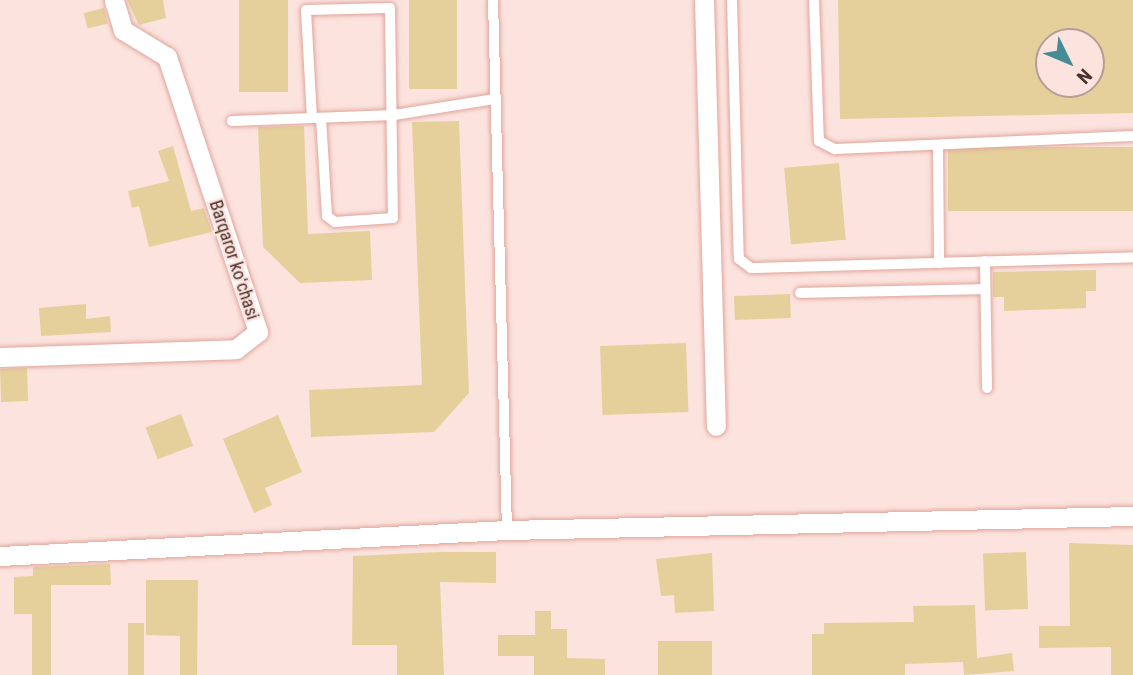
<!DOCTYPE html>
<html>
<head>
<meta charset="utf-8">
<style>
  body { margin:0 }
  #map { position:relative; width:1133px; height:675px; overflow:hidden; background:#fce3de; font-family:"Roboto Condensed",sans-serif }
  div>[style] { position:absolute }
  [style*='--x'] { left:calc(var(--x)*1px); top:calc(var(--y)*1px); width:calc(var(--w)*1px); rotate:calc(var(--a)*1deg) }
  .building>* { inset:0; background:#e5d09b; transform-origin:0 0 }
  .roads { filter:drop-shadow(0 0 2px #e0a59b) drop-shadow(0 0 2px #e0a59b) }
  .lane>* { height:10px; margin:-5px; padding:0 5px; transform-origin:5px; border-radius:5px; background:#fff }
  .street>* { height:19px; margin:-9.5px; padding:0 9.5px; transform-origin:9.5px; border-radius:9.5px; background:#fff }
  span { translate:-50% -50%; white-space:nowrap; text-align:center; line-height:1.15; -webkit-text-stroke:5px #fce3de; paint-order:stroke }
  .street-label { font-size:18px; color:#49312d }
  .north { position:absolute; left:1035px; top:28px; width:70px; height:70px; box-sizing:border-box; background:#fce3de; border:2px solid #b49c97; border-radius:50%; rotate:133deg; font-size:19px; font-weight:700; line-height:28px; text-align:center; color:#49312d }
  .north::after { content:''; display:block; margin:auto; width:24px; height:32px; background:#468c97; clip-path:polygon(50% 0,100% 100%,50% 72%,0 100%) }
</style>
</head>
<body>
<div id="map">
  <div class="building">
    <div style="clip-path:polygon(127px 0,163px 0,166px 18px,139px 25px)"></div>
    <div style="left:239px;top:0;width:49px;height:92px"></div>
    <div style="left:409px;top:0;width:48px;height:89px"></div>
    <div style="clip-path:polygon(evenodd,838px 0,1133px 0,1133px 113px,840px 119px,838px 0,1049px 42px,1091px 42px,1091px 84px,1049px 84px,1049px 42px)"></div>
    <div style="left:104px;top:8px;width:16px;height:21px;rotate:76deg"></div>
    <div style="clip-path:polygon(459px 121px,469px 393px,434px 432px,311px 437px,309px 390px,422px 385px,412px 122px)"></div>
    <div style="clip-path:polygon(304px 126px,308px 234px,370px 231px,372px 280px,300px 283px,263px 247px,258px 127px)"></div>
    <div style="clip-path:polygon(173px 146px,191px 211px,204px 208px,212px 232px,149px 247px,139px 206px,132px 208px,128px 191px,169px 181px,158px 151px)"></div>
    <div style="left:1133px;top:147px;width:64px;height:185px;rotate:90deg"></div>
    <div style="left:839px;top:163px;width:77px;height:55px;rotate:85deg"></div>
    <div style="clip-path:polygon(1096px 270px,1096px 291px,1086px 291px,1086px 308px,1004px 311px,1004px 297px,993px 297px,993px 272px)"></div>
    <div style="left:790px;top:294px;width:24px;height:56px;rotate:88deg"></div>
    <div style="clip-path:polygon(86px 304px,86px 319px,110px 316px,111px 332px,41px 336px,39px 308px)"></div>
    <div style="left:686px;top:343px;width:69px;height:86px;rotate:88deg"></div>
    <div style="left:27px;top:368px;width:33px;height:27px;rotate:88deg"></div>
    <div style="left:181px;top:414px;width:34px;height:38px;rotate:69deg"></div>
    <div style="clip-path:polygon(278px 415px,302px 472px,265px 488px,272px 505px,254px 513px,223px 439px)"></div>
    <div style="clip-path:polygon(1069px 543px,1133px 545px,1133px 675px,1111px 675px,1111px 647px,1039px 648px,1039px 626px,1070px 626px)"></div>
    <div style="clip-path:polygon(440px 552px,496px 552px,496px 583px,440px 582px,444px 675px,397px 675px,397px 645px,352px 645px,353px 556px)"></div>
    <div style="left:1026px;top:552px;width:57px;height:43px;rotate:88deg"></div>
    <div style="clip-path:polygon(712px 553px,714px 611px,675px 613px,674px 595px,661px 596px,656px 559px)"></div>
    <div style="clip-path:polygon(110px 564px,111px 585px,51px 585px,51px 675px,32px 675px,32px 614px,14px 614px,14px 577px,33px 576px,33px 567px)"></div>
    <div style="clip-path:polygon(146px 580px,198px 580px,197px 675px,180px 675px,180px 636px,146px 635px)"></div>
    <div style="clip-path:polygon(975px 605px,977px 658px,1012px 653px,1014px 671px,964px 675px,963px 662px,905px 664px,905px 675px,812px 675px,812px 634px,824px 634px,824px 623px,914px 622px,913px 606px)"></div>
    <div style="clip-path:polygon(535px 611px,551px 611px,551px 629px,567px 629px,567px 658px,605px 659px,605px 675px,534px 675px,534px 656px,498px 656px,498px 635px,535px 635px)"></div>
    <div style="left:128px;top:623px;width:16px;height:52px"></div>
    <div style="left:658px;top:641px;width:54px;height:34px"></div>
  </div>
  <div class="roads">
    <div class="lane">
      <div style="--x:493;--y:0;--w:530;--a:88.49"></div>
      <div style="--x:732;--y:0;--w:259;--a:88.5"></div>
      <div style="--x:739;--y:259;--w:15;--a:37"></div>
      <div style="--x:751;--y:268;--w:382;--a:-1.6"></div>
      <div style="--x:814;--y:0;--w:141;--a:88"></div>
      <div style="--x:819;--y:141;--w:18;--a:27"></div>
      <div style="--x:835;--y:149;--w:298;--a:-2.5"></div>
      <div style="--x:312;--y:118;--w:108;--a:-93.2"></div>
      <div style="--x:306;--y:10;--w:84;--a:-1.4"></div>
      <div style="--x:390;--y:8;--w:210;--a:89.2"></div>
      <div style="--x:393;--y:218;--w:58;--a:176.1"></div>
      <div style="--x:335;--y:222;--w:10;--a:-143"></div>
      <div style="--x:327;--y:216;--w:98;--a:-93.5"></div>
      <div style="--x:232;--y:121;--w:162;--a:-2.1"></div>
      <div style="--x:394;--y:115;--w:102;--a:-9"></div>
      <div style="--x:938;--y:145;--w:118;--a:89.5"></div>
      <div style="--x:985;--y:261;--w:127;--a:89.1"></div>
      <div style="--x:800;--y:293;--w:185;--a:-1.2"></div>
    </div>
    <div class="street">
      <div style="--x:704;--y:0;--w:426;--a:88.4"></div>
      <div style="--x:0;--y:357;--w:236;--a:-1.9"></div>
      <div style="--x:236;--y:349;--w:28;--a:-38"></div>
      <div style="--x:258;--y:332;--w:290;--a:-108.3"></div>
      <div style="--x:167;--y:57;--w:52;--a:-148.5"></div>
      <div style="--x:123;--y:30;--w:31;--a:-107"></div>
      <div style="--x:0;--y:556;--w:508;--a:-2.94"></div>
      <div style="--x:507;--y:530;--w:626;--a:-1.28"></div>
    </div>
  </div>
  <div class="street-label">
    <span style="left:234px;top:260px;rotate:72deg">Barqaror koʻchasi</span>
  </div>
  <div class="north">N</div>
</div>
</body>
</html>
